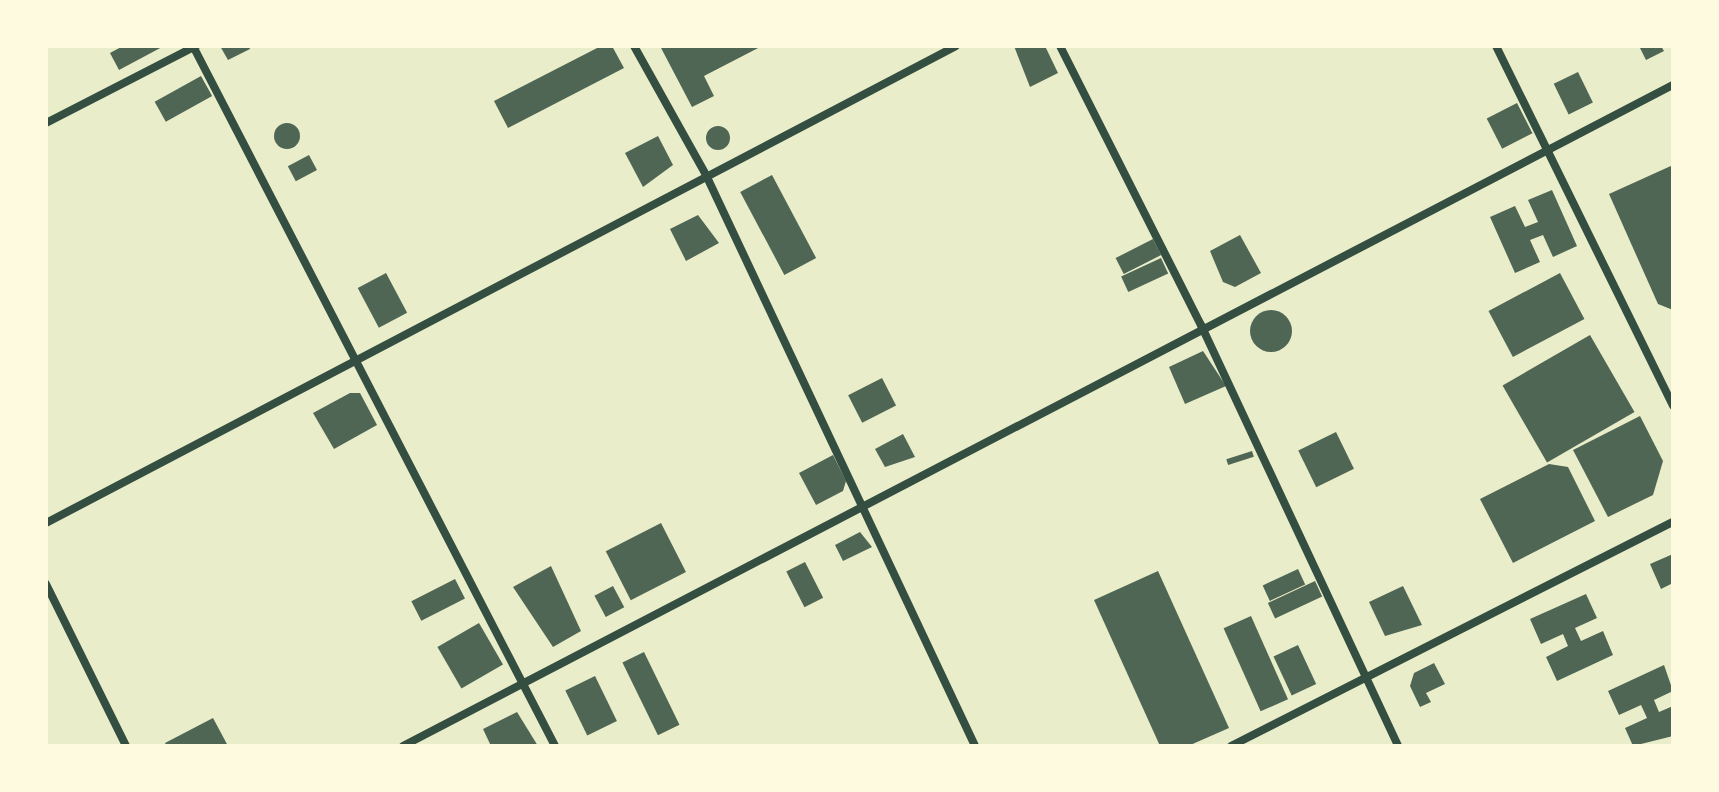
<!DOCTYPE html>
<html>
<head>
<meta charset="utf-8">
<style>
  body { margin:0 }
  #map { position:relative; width:1719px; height:792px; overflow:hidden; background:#e9edc9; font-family:"Work Sans",sans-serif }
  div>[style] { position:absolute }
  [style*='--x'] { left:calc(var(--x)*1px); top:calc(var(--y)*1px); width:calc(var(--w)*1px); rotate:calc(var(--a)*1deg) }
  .building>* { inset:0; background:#4f6655; transform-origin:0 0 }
  .round { border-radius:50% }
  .minor>* { height:8px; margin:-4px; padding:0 4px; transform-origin:4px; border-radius:4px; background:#344e41 }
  span { translate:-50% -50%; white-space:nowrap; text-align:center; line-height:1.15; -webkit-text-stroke:6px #fefae0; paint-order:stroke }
  .frame { position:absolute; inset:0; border:48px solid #fefae0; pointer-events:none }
</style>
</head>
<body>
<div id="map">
  <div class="building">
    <div style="clip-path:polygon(123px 46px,164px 46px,119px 70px,110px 53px)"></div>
    <div style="clip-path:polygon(220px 46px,249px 46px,250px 49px,228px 60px)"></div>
    <div style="clip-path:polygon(601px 46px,612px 46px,624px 68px,508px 128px,494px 101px)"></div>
    <div style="clip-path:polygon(660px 46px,762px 46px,704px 76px,714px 96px,692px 107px)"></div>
    <div style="clip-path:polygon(1014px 46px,1045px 46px,1058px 73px,1030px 87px)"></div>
    <div style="clip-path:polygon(1639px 46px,1661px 46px,1664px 51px,1646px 60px)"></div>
    <div style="left:1578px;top:72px;width:34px;height:27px;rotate:64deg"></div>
    <div style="left:201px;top:76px;width:23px;height:53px;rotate:61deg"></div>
    <div style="left:1517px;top:103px;width:34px;height:34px;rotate:63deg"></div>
    <div class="round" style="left:274px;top:123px;width:26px;height:26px"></div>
    <div class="round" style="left:706px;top:126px;width:24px;height:24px"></div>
    <div style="clip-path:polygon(658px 136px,673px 165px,643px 187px,625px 153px)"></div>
    <div style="left:309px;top:155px;width:17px;height:24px;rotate:62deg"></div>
    <div style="clip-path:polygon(1673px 165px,1673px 310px,1658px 304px,1609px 194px)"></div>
    <div style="left:772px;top:175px;width:94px;height:36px;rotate:62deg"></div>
    <div style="clip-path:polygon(1552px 190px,1577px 246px,1553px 257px,1543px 235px,1530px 240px,1540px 262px,1515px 273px,1490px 217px,1515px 206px,1525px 227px,1538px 222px,1528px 200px)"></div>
    <div style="clip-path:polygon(698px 215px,719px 243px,686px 261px,670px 229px)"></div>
    <div style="clip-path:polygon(1240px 235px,1261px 273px,1235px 287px,1223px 282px,1210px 251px)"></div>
    <div style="left:1153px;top:239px;width:18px;height:42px;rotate:63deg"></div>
    <div style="left:1161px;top:258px;width:17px;height:44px;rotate:65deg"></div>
    <div style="left:386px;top:273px;width:45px;height:32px;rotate:62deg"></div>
    <div style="left:1560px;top:273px;width:52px;height:81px;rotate:62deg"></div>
    <div class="round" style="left:1250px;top:310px;width:42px;height:42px"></div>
    <div style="left:1590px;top:335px;width:89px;height:101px;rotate:60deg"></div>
    <div style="clip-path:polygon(1203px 351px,1226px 386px,1185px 404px,1169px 367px)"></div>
    <div style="left:882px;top:378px;width:31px;height:38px;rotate:63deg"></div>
    <div style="clip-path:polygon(350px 393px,360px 393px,377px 425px,334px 449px,313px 413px)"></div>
    <div style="clip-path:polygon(1640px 416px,1663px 461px,1653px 495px,1608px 517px,1573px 450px)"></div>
    <div style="left:1336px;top:432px;width:41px;height:42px;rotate:64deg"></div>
    <div style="clip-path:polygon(903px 434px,915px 457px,885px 467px,875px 449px)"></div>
    <div style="left:1252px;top:451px;width:6px;height:27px;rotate:72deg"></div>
    <div style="clip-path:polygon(833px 455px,846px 481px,843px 491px,816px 505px,799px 473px)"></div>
    <div style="clip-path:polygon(1549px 464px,1568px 467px,1595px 521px,1513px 563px,1480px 499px)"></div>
    <div style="left:661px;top:523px;width:55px;height:62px;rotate:63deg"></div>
    <div style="clip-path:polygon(860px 532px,872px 547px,843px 561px,835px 545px)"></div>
    <div style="clip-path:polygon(1673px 554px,1673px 583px,1661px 589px,1650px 564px)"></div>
    <div style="left:805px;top:562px;width:40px;height:21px;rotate:63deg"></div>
    <div style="clip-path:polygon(551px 566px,581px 631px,553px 647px,513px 587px)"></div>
    <div style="left:1298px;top:569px;width:17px;height:39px;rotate:65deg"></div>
    <div style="clip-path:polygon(1158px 571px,1229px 728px,1188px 746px,1160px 746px,1094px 600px)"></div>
    <div style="left:455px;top:579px;width:22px;height:49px;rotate:63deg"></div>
    <div style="left:1315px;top:581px;width:17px;height:52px;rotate:65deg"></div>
    <div style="left:613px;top:586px;width:24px;height:21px;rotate:62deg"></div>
    <div style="clip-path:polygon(1403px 586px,1422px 625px,1385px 636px,1369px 602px)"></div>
    <div style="clip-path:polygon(1586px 594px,1597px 618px,1575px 628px,1581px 641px,1603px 631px,1613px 655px,1557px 681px,1546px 657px,1568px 646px,1563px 634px,1541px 644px,1530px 619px)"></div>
    <div style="left:1251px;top:616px;width:91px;height:30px;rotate:66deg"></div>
    <div style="left:479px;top:623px;width:48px;height:48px;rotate:60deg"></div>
    <div style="left:1298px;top:645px;width:43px;height:27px;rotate:65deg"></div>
    <div style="left:644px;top:652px;width:81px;height:24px;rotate:64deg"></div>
    <div style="clip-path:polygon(1434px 663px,1445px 684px,1426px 693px,1431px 702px,1420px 707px,1410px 686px,1414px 673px)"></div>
    <div style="clip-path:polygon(1664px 665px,1673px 691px,1654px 700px,1659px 712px,1673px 706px,1673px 736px,1633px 746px,1625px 728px,1647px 718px,1641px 705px,1619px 715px,1608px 691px)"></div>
    <div style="left:595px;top:676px;width:50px;height:33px;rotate:64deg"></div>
    <div style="clip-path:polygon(517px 712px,538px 746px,491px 746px,483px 729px)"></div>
    <div style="clip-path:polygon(213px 718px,228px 746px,167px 746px,165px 743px)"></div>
  </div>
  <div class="minor">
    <div style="--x:193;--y:46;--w:788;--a:62.65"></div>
    <div style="--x:634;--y:46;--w:148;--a:60.8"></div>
    <div style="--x:706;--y:175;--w:631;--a:64.77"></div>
    <div style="--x:1060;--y:46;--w:313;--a:63.2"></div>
    <div style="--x:1201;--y:325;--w:465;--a:64.9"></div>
    <div style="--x:1496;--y:46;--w:401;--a:63.8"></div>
    <div style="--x:46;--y:123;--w:169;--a:-27.2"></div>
    <div style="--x:46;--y:523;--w:1027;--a:-27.66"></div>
    <div style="--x:46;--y:584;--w:181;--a:63.7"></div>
    <div style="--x:403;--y:746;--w:1432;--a:-27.5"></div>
    <div style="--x:1231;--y:746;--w:496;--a:-26.9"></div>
  </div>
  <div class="frame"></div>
</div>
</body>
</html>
